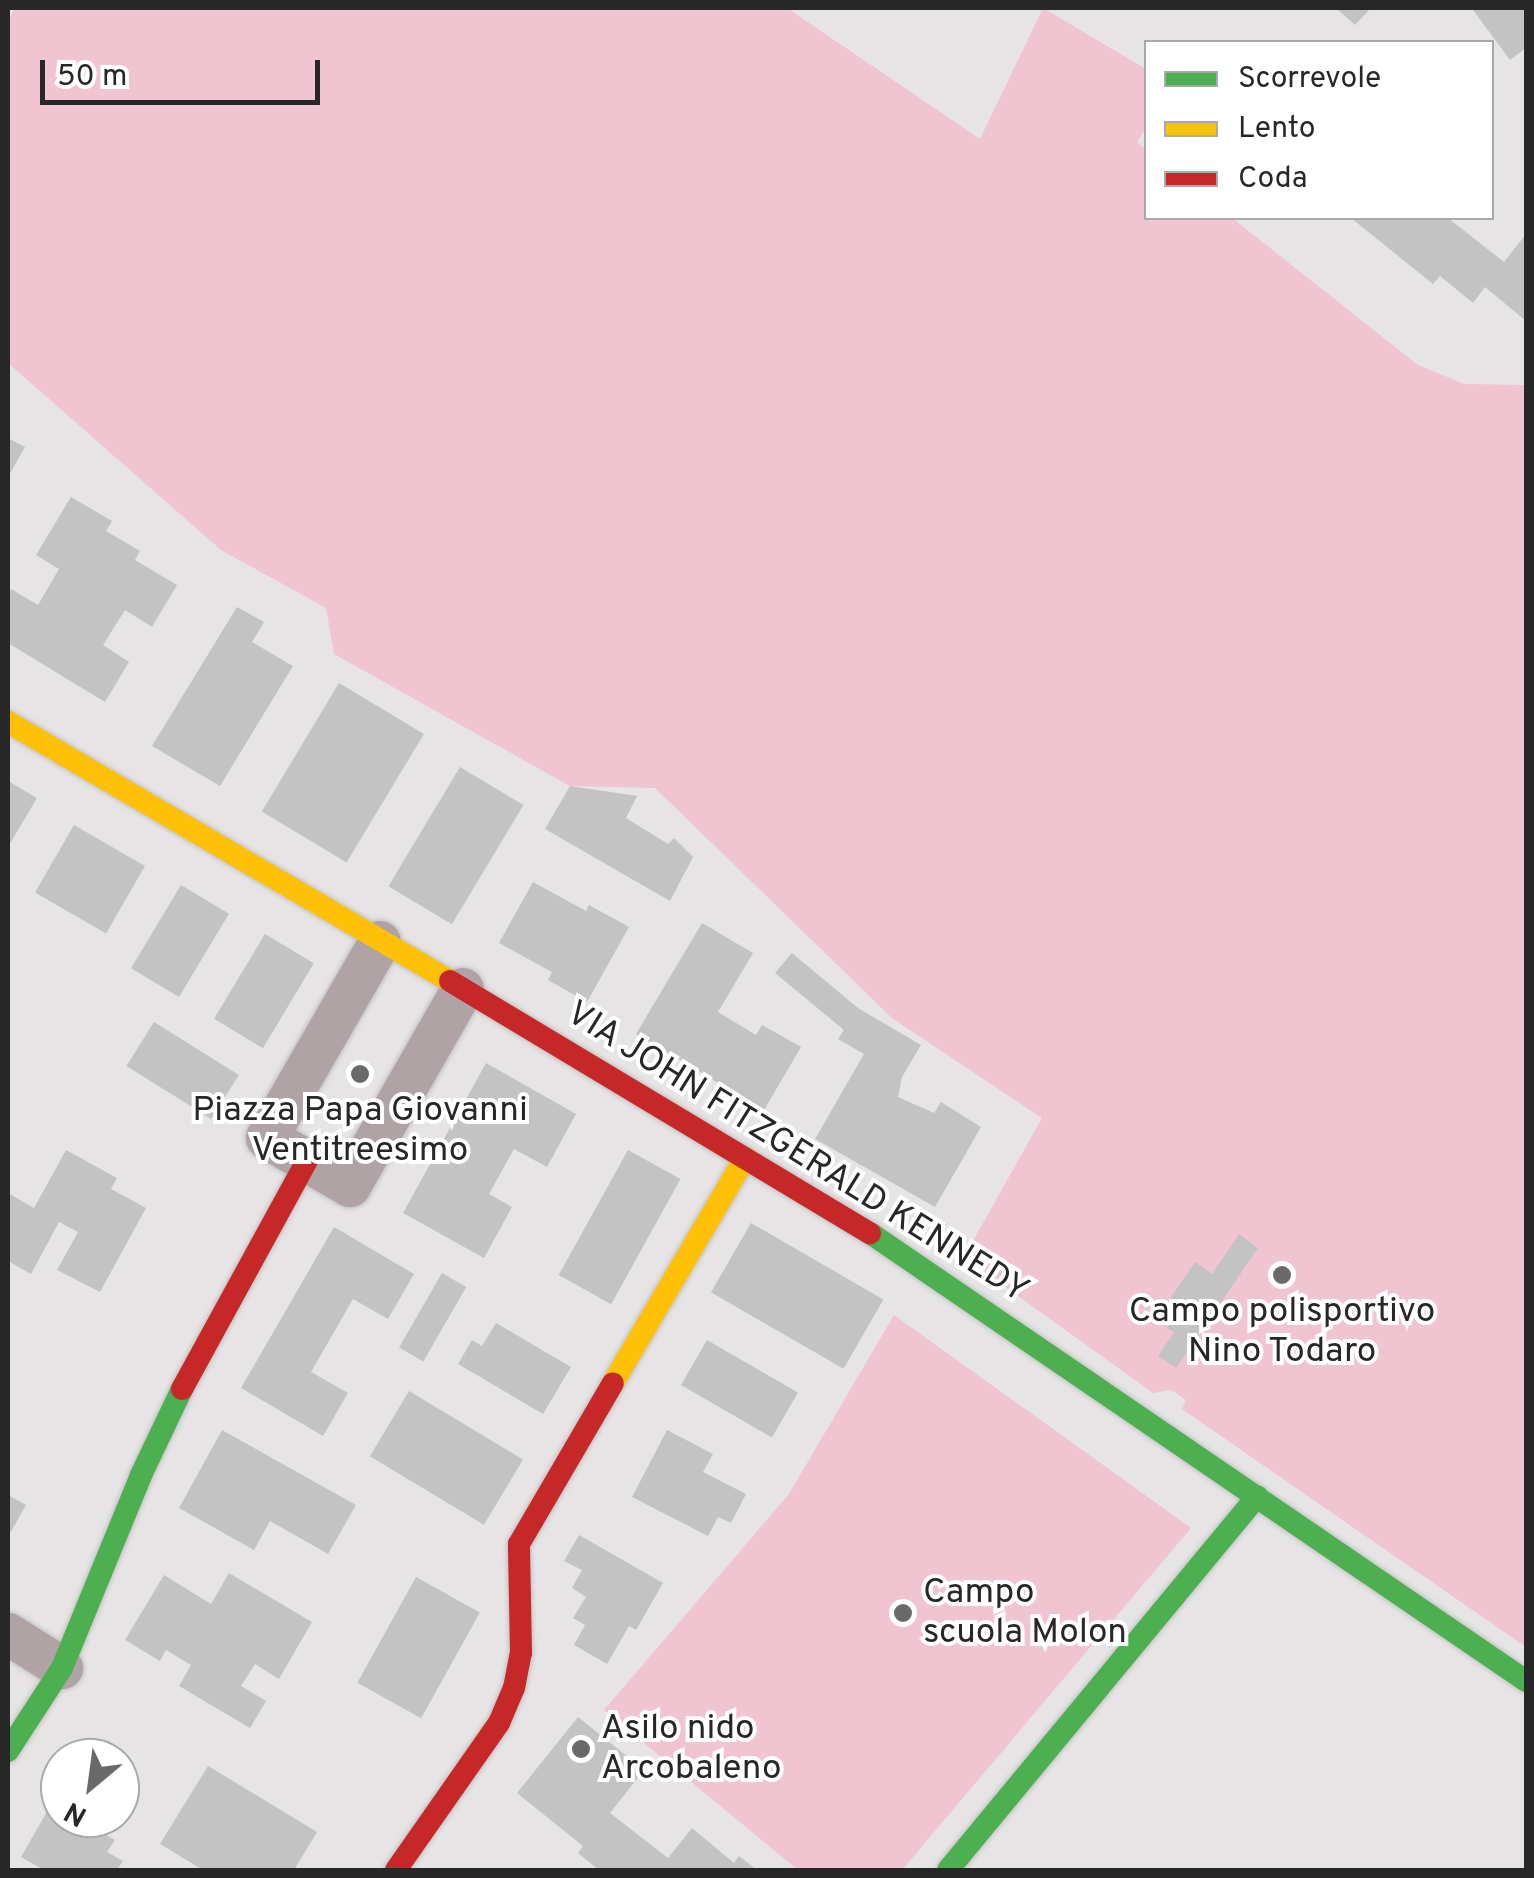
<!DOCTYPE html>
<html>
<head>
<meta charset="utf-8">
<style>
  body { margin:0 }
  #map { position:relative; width:1534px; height:1878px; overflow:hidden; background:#e6e4e5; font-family:Overpass,sans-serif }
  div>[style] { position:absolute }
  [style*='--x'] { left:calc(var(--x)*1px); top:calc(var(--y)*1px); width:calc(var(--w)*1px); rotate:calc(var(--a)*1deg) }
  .green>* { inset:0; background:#f0c4d0 }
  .building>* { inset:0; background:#c4c3c3; transform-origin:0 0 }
  .roads { filter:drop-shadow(0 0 2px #c4c2c3) drop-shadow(0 0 2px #c4c2c3) }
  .street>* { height:42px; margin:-21px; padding:0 21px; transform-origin:21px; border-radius:21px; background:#b0a3a5 }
  .fast>* { height:22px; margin:-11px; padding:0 11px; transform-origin:11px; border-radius:11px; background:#4caf50 }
  .slow>* { height:22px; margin:-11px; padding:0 11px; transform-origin:11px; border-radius:11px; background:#ffc107 }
  .jam>* { height:22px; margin:-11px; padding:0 11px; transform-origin:11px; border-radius:11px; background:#c62828 }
  .dots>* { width:28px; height:28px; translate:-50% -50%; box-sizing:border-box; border:5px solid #fff; border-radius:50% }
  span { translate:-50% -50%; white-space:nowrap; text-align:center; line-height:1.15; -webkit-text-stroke:8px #fff; paint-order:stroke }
  .poi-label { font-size:35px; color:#282727 }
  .left { translate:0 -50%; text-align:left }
  .street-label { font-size:35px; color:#282727 }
  .frame { position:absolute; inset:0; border:10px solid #282727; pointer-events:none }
  .legend { position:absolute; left:1144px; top:40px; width:350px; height:180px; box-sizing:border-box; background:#fff; border:2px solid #a9a9a9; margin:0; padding:12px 18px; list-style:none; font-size:30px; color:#282727 }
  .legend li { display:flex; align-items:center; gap:20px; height:50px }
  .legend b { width:50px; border:2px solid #a9a9a9 }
  .north { position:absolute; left:40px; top:1738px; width:100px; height:100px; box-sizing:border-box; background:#fff; border:2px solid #a9a9a9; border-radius:50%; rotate:209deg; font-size:28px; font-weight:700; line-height:40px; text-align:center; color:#282727 }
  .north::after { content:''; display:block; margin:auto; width:35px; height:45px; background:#6a696a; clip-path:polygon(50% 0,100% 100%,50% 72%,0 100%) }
  .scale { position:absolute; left:40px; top:60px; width:280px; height:45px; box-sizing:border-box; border:5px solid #282727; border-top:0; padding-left:12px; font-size:30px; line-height:35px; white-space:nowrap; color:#282727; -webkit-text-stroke:8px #fff; paint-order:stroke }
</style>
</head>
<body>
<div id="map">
  <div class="green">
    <div style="clip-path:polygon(15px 8px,787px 8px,980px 139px,1043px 8px,1146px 69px,1146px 128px,1137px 142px,1146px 150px,1146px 218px,1232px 218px,1418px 365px,1464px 384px,1526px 385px,1526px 1647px,1182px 1409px,1186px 1400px,1179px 1395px,1171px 1390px,1153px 1393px,964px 1257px,1042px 1118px,892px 1018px,655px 788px,570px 786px,334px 654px,326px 608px,221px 550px,8px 363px,8px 21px)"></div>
    <div style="clip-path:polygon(894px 1315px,1191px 1528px,902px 1870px,798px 1870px,604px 1710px,789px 1494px)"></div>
  </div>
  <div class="building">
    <div style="clip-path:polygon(1336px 8px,1371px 8px,1355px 25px)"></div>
    <div style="clip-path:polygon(1477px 8px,1526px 8px,1526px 48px,1510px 60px,1473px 10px)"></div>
    <div style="clip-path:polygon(1351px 218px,1448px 218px,1504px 262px,1526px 234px,1526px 321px,1485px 287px,1473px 303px,1440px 276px,1433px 284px)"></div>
    <div style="clip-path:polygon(8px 438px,25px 447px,8px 477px)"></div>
    <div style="clip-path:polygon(71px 497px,112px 521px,106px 531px,140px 551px,135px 560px,177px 585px,152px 627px,125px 610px,103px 645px,129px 662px,105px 702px,8px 643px,8px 596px,11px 589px,38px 605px,59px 569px,36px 555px)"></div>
    <div style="clip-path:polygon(237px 607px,264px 622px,252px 642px,293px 666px,220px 786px,152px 746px)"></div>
    <div style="left:339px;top:683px;width:99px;height:150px;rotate:31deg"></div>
    <div style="left:460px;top:767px;width:74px;height:139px;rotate:31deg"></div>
    <div style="clip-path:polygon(8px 781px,37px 798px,8px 847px)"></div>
    <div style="clip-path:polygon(570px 786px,637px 796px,626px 818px,668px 844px,674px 838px,693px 857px,670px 901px,545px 829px)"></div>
    <div style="left:74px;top:825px;width:82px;height:78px;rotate:30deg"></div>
    <div style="clip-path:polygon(533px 882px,586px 911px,589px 905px,629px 927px,587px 1002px,548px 980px,552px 972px,499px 943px)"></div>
    <div style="left:181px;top:885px;width:56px;height:97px;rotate:31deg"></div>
    <div style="clip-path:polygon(702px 923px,753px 953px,718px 1012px,756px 1035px,762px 1025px,801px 1047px,764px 1110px,636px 1034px)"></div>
    <div style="left:265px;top:934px;width:57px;height:99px;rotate:31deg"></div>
    <div style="clip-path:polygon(792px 953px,858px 1008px,921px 1045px,902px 1077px,898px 1097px,934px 1113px,941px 1102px,981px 1127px,935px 1207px,815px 1139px,864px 1054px,838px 1039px,844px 1030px,775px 973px)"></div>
    <div style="left:154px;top:1022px;width:100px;height:52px;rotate:32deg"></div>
    <div style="clip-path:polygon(486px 1063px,576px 1114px,547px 1167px,514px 1149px,489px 1194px,512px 1207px,484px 1258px,403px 1213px)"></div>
    <div style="clip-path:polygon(66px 1150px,117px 1178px,111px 1189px,146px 1208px,100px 1292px,57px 1270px,78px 1232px,59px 1222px,31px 1274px,8px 1261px,8px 1193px,34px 1208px)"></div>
    <div style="left:628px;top:1150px;width:60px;height:143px;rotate:29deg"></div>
    <div style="left:751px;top:1223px;width:153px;height:80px;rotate:30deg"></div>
    <div style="clip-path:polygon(334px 1227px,414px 1274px,388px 1319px,353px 1299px,311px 1372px,348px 1393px,323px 1436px,241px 1388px)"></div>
    <div style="clip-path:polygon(1239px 1234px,1258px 1248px,1176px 1368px,1158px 1356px,1174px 1332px,1167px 1328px,1179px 1310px,1167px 1303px,1195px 1262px,1212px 1274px)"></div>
    <div style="left:442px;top:1273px;width:28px;height:86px;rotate:30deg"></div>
    <div style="clip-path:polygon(496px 1323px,571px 1367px,543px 1414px,458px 1364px,472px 1340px,482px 1346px)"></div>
    <div style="left:707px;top:1340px;width:105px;height:52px;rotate:30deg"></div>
    <div style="left:409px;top:1391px;width:133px;height:76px;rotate:31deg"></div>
    <div style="clip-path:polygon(222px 1430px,356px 1505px,328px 1554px,270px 1521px,254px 1550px,179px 1508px)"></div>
    <div style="clip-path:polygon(667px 1430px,713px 1454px,703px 1472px,746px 1494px,731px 1523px,718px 1517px,708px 1536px,632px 1497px)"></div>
    <div style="clip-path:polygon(8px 1495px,26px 1505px,8px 1537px)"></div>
    <div style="clip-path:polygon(579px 1535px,663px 1583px,636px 1630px,629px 1626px,607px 1664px,574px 1645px,585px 1625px,573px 1618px,586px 1597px,572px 1588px,582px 1570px,564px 1561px)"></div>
    <div style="clip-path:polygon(229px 1573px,312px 1622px,279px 1679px,255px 1664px,241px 1686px,266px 1701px,250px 1728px,179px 1686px,191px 1665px,166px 1650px,160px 1661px,125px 1640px,164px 1575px,211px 1604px)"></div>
    <div style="left:416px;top:1577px;width:73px;height:121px;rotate:29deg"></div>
    <div style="clip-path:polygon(578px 1717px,644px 1770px,610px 1813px,668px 1858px,692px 1828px,734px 1863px,739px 1856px,757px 1870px,599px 1870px,578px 1853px,583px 1846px,517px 1793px)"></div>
    <div style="clip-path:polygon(208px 1766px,317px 1832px,294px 1870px,203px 1870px,160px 1844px)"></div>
    <div style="clip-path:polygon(52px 1803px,60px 1808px,60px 1818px,77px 1818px,115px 1840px,107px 1852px,123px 1861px,117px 1870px,44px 1870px,21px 1857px)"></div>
  </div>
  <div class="roads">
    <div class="street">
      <div style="--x:380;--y:942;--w:226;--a:120"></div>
      <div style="--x:267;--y:1138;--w:96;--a:30"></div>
      <div style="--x:350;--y:1186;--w:227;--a:-60.2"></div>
      <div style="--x:8;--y:1634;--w:64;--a:32.2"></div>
    </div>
    <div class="fast">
      <div style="--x:870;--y:1233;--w:794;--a:34.33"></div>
      <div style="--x:8;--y:1751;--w:99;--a:-57"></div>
      <div style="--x:62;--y:1668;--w:209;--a:-67.7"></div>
      <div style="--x:141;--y:1475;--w:95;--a:-64.5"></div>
      <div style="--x:948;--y:1870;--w:485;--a:-50.4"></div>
    </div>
    <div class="slow">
      <div style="--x:8;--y:722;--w:512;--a:30.37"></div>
      <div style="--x:613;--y:1383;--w:261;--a:-59.6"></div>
    </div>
    <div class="jam">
      <div style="--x:450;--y:981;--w:490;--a:31"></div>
      <div style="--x:182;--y:1389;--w:260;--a:-61.3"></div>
      <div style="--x:396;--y:1870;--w:179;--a:-55"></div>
      <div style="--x:499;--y:1723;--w:38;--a:-67"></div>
      <div style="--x:514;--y:1688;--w:36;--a:-79"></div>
      <div style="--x:521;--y:1653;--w:109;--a:-91.1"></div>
      <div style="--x:519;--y:1544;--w:186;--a:-59.7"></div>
    </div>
  </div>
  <div class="dots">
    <div style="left:360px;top:1074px;background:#6a696a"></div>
    <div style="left:1282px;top:1275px;background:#6a696a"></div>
    <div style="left:903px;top:1613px;background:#6a696a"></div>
    <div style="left:581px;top:1749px;background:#6a696a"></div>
  </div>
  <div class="poi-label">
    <span style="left:360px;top:1131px">Piazza Papa Giovanni<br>Ventitreesimo</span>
    <span style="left:1282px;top:1332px">Campo polisportivo<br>Nino Todaro</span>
    <span class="left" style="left:923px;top:1613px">Campo<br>scuola Molon</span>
    <span class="left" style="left:601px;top:1749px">Asilo nido<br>Arcobaleno</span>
  </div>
  <div class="street-label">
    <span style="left:797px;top:1153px;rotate:32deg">VIA JOHN FITZGERALD KENNEDY</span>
  </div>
  <div class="frame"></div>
  <ul class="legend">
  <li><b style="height:12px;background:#4caf50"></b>Scorrevole</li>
  <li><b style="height:12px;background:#ffc107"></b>Lento</li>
  <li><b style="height:12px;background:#c62828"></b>Coda</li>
  </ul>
  <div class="north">N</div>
  <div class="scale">50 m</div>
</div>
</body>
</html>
